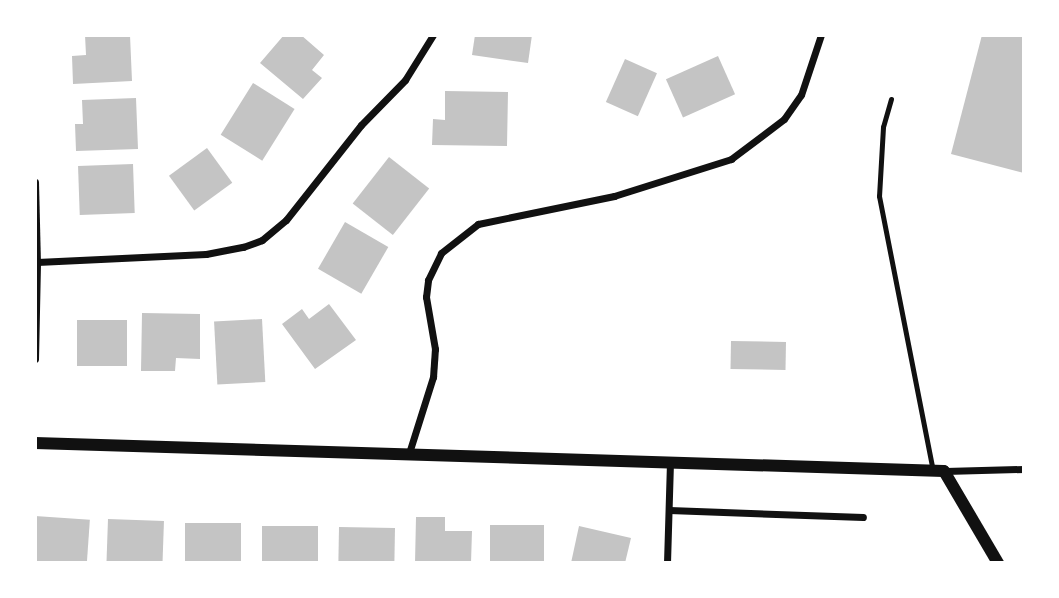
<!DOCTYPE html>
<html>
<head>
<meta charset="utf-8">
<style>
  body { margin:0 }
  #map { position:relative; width:1059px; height:598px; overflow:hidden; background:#fff; font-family:"Space Grotesk",sans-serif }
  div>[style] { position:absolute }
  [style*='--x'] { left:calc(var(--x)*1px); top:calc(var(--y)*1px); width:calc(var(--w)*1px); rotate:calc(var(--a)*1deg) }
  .building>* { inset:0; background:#c4c4c4; transform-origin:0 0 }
  .service>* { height:5px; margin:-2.5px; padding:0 2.5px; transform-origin:2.5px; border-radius:2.5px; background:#111 }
  .minor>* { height:7px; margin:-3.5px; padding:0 3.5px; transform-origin:3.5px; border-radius:3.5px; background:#111 }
  .tertiary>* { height:12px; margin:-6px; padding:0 6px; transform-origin:6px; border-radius:6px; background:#111 }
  span { translate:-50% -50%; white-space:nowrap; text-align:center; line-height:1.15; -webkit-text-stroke:5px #fff; paint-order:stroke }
  .frame { position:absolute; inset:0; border:37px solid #fff; pointer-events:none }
</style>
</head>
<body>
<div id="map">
  <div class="building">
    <div style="clip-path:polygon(85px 35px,130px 35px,132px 81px,73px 84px,72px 56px,86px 55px)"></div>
    <div style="clip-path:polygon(284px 35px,301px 35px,324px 55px,312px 70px,322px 78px,303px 99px,260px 63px)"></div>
    <div style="clip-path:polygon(475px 35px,532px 35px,528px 63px,472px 55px)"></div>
    <div style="clip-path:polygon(982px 35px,1024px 35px,1024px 173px,951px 154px)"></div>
    <div style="left:718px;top:56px;width:42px;height:57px;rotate:66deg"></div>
    <div style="left:625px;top:59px;width:35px;height:47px;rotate:24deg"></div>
    <div style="left:253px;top:83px;width:49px;height:61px;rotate:32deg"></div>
    <div style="clip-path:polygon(445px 91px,508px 92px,507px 146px,432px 145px,433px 119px,445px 120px)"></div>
    <div style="clip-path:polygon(136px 98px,138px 149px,76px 151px,75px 124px,83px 124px,82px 100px)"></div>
    <div style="left:207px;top:148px;width:43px;height:47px;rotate:54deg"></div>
    <div style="left:389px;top:157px;width:51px;height:59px;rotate:38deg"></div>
    <div style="left:133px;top:164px;width:49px;height:55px;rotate:88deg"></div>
    <div style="left:345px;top:222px;width:50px;height:54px;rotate:30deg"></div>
    <div style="clip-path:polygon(329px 304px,356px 340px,315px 369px,282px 324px,302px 309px,309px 319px)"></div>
    <div style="clip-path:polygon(142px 313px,200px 314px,200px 359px,176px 358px,175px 371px,141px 371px)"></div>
    <div style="left:262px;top:319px;width:63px;height:48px;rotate:87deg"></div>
    <div style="left:77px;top:320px;width:50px;height:46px"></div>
    <div style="left:731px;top:341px;width:55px;height:28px;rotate:1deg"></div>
    <div style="left:35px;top:516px;width:55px;height:47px;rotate:4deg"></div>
    <div style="clip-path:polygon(416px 517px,445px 517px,445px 531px,472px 531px,471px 563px,415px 563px)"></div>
    <div style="left:108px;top:519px;width:56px;height:44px;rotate:2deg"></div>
    <div style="left:185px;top:523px;width:56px;height:40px"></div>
    <div style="left:490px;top:525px;width:54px;height:38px"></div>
    <div style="left:262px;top:526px;width:56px;height:37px"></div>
    <div style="clip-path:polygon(579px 526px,631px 538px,625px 563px,571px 563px)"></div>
    <div style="left:339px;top:527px;width:56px;height:36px;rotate:1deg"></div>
  </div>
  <div class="service">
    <div style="--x:891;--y:99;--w:29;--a:106"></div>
    <div style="--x:883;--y:127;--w:69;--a:93.3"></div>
    <div style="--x:879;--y:196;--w:280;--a:78.9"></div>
  </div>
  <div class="minor">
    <div style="--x:35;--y:182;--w:80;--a:88.6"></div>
    <div style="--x:37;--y:262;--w:169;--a:-2.7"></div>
    <div style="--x:206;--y:254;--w:38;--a:-11"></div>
    <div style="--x:243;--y:247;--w:20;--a:-20"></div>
    <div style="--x:262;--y:240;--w:31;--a:-40"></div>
    <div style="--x:286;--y:220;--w:121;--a:-51.7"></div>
    <div style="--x:361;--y:125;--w:63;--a:-45.6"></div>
    <div style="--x:405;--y:80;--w:53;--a:-58.1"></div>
    <div style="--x:35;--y:359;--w:97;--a:-88.8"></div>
    <div style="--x:409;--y:453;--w:80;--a:-72.5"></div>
    <div style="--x:433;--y:377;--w:28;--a:-86"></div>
    <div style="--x:435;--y:349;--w:53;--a:-99.8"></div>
    <div style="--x:426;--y:297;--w:17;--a:-83"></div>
    <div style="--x:428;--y:280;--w:30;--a:-64"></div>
    <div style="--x:441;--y:253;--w:47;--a:-38.1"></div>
    <div style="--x:478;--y:224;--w:139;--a:-11.6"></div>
    <div style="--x:614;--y:196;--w:123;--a:-17.5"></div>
    <div style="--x:731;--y:159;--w:66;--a:-37"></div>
    <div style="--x:784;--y:119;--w:29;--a:-55"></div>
    <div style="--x:801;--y:95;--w:63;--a:-71.6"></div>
    <div style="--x:945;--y:471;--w:79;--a:-1.5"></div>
    <div style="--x:669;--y:510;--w:194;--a:2.1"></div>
    <div style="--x:667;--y:563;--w:102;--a:-88.3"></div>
  </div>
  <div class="tertiary">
    <div style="--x:35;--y:443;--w:909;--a:1.76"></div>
    <div style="--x:944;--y:471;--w:107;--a:59.6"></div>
  </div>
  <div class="frame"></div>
</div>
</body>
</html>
